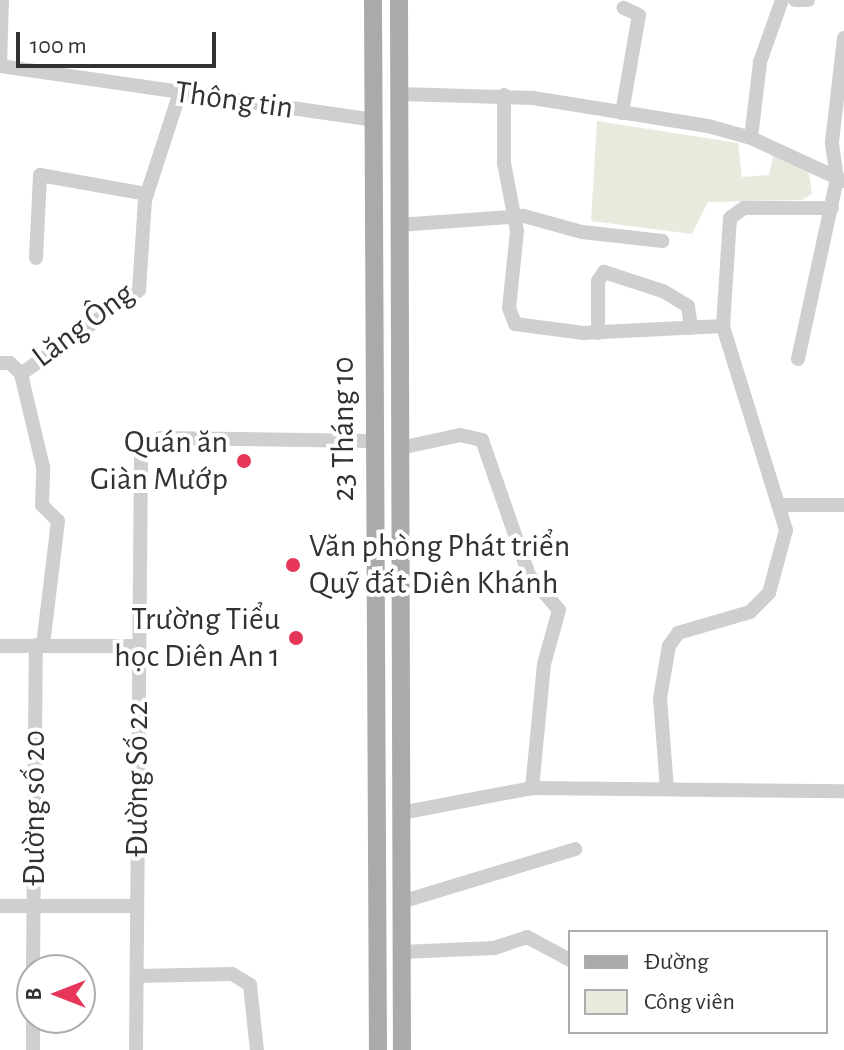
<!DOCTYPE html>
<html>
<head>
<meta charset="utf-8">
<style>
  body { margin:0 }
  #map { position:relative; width:844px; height:1050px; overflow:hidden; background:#fff; font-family:"Alegreya Sans",sans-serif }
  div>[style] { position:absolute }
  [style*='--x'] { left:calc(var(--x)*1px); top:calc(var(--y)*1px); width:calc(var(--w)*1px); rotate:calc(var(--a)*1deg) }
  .green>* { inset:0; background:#e7ebdd }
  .minor>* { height:14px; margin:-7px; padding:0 7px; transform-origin:7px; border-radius:7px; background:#cfcfcf }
  .major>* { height:18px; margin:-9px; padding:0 9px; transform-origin:9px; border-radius:9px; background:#aaa }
  .dots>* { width:22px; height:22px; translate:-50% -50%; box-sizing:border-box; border:4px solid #fff; border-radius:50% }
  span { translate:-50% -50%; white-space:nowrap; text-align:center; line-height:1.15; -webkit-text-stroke:8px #fff; paint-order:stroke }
  .street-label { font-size:32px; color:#323232 }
  .poi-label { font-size:32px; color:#323232 }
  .right { translate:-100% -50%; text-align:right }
  .left { translate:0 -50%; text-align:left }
  .legend { position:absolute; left:568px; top:930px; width:260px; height:104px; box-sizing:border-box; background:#fff; border:2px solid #adadad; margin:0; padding:10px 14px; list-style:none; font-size:24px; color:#323232 }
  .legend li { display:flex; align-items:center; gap:16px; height:40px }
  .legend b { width:40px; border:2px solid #adadad }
  .north { position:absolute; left:16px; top:954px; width:80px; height:80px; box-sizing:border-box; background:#fff; border:2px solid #adadad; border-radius:50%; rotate:270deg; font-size:22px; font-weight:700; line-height:32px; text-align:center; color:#323232 }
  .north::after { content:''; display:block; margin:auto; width:28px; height:36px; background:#e6375a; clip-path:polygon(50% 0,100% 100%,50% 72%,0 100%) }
  .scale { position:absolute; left:16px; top:32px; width:200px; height:36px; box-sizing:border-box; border:4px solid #323232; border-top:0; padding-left:10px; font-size:24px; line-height:28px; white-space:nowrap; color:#323232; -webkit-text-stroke:6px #fff; paint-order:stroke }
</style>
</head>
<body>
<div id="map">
  <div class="green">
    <div style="clip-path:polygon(597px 121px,738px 143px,742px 177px,769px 175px,773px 156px,808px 168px,812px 194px,802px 200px,708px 202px,692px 234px,591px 221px)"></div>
  </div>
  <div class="minor">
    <div style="--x:795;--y:0;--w:13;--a:0"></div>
    <div style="--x:0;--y:66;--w:377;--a:8.2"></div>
    <div style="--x:0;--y:66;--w:66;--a:-88.3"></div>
    <div style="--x:399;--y:94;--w:134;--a:1.7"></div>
    <div style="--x:533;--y:98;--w:177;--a:9.1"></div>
    <div style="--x:708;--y:126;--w:45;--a:15.6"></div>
    <div style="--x:751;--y:138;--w:102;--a:24.8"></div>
    <div style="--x:504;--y:95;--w:68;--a:90"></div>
    <div style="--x:504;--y:163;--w:69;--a:79.2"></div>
    <div style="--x:517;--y:231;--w:77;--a:95.9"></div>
    <div style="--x:509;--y:308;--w:17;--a:69"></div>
    <div style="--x:515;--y:324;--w:69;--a:7.5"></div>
    <div style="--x:583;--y:333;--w:140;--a:-2.9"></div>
    <div style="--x:622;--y:113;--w:99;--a:-80.2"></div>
    <div style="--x:639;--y:15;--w:17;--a:-155"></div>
    <div style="--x:751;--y:138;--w:77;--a:-83.2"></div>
    <div style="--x:760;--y:62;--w:66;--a:-70.5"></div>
    <div style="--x:398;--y:225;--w:126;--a:-4.1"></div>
    <div style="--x:524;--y:216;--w:60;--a:15.4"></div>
    <div style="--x:582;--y:232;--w:81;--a:6.4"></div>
    <div style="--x:36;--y:258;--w:83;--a:-87.2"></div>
    <div style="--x:40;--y:175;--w:109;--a:10.1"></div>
    <div style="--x:598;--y:333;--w:52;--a:-90"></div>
    <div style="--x:598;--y:281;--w:11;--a:-56"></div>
    <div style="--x:604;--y:272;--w:62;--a:17.9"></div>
    <div style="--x:663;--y:291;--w:29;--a:31"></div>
    <div style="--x:688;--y:306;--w:22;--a:82"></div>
    <div style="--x:798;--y:359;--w:184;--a:-77.8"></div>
    <div style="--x:837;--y:179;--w:37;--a:-98"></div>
    <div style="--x:832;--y:142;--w:105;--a:-83.4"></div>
    <div style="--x:0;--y:363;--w:10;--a:0"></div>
    <div style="--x:10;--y:363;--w:16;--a:45"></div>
    <div style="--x:400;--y:448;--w:61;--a:-12.2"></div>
    <div style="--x:460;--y:435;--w:23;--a:13"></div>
    <div style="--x:482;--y:440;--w:143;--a:70.8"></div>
    <div style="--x:529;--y:575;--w:46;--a:49.4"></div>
    <div style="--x:559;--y:610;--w:56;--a:105.5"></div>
    <div style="--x:544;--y:664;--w:125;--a:95.5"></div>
    <div style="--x:532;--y:788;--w:312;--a:0.6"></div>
    <div style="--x:778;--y:505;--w:66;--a:0"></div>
    <div style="--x:43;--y:645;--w:125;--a:-83.1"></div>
    <div style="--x:58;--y:521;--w:23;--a:-135"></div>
    <div style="--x:42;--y:505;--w:38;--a:-88"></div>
    <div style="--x:43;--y:467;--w:96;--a:-103.3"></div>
    <div style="--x:21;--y:374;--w:145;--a:-35.4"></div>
    <div style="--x:139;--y:290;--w:90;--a:-86.2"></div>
    <div style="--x:145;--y:200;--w:114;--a:-72"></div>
    <div style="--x:0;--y:646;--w:137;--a:0"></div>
    <div style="--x:667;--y:789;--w:91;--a:-94.4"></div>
    <div style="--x:660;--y:698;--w:53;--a:-80.2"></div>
    <div style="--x:669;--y:646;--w:16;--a:-55"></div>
    <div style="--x:678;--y:633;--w:75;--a:-16.3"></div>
    <div style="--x:750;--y:612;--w:27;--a:-45"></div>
    <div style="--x:769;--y:593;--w:65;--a:-74.9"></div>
    <div style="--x:786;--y:530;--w:214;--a:-107.2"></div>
    <div style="--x:723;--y:326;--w:108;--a:-86.3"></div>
    <div style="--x:730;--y:218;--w:17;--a:-36"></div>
    <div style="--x:744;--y:208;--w:88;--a:0"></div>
    <div style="--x:401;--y:813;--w:133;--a:-10.8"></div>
    <div style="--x:401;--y:902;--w:182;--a:-16.9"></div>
    <div style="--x:0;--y:906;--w:137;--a:0"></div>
    <div style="--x:402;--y:952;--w:92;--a:-2.5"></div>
    <div style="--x:494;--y:948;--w:35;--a:-18"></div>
    <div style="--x:527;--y:937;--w:49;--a:28.1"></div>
    <div style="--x:33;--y:970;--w:325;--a:-89.5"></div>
    <div style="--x:137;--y:976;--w:95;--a:-1.2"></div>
    <div style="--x:232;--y:974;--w:21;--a:31"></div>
    <div style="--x:250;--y:985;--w:65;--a:83.9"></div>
    <div style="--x:33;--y:1050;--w:32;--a:-90"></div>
    <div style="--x:136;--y:1050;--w:597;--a:-89.52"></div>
    <div style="--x:141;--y:453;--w:13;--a:-58"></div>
    <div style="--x:148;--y:442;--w:14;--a:-17"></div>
    <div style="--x:161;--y:438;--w:211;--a:0.8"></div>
  </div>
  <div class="major">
    <div style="--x:373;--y:0;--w:1050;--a:89.73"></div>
    <div style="--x:399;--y:0;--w:1050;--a:89.84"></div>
  </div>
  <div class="dots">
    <div style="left:244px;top:461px;background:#e6375a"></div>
    <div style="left:293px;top:565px;background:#e6375a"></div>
    <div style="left:296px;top:638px;background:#e6375a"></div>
  </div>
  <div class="street-label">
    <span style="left:234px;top:100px;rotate:8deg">Thông tin</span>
    <span style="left:83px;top:325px;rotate:-37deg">Lăng Ông</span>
    <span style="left:343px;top:429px;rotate:-90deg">23 Tháng 10</span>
    <span style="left:137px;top:779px;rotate:-90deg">Đường Số 22</span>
    <span style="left:34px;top:808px;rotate:-90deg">Đường số 20</span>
  </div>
  <div class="poi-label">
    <span class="right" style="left:228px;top:461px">Quán ăn<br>Giàn Mướp</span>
    <span class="left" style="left:309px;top:565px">Văn phòng Phát triển<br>Quỹ đất Diên Khánh</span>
    <span class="right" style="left:280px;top:638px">Trường Tiểu<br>học Diên An 1</span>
  </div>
  <ul class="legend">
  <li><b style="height:10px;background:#aaa"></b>Đường</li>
  <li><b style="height:22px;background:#e7ebdd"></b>Công viên</li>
  </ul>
  <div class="north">B</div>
  <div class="scale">100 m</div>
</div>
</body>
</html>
